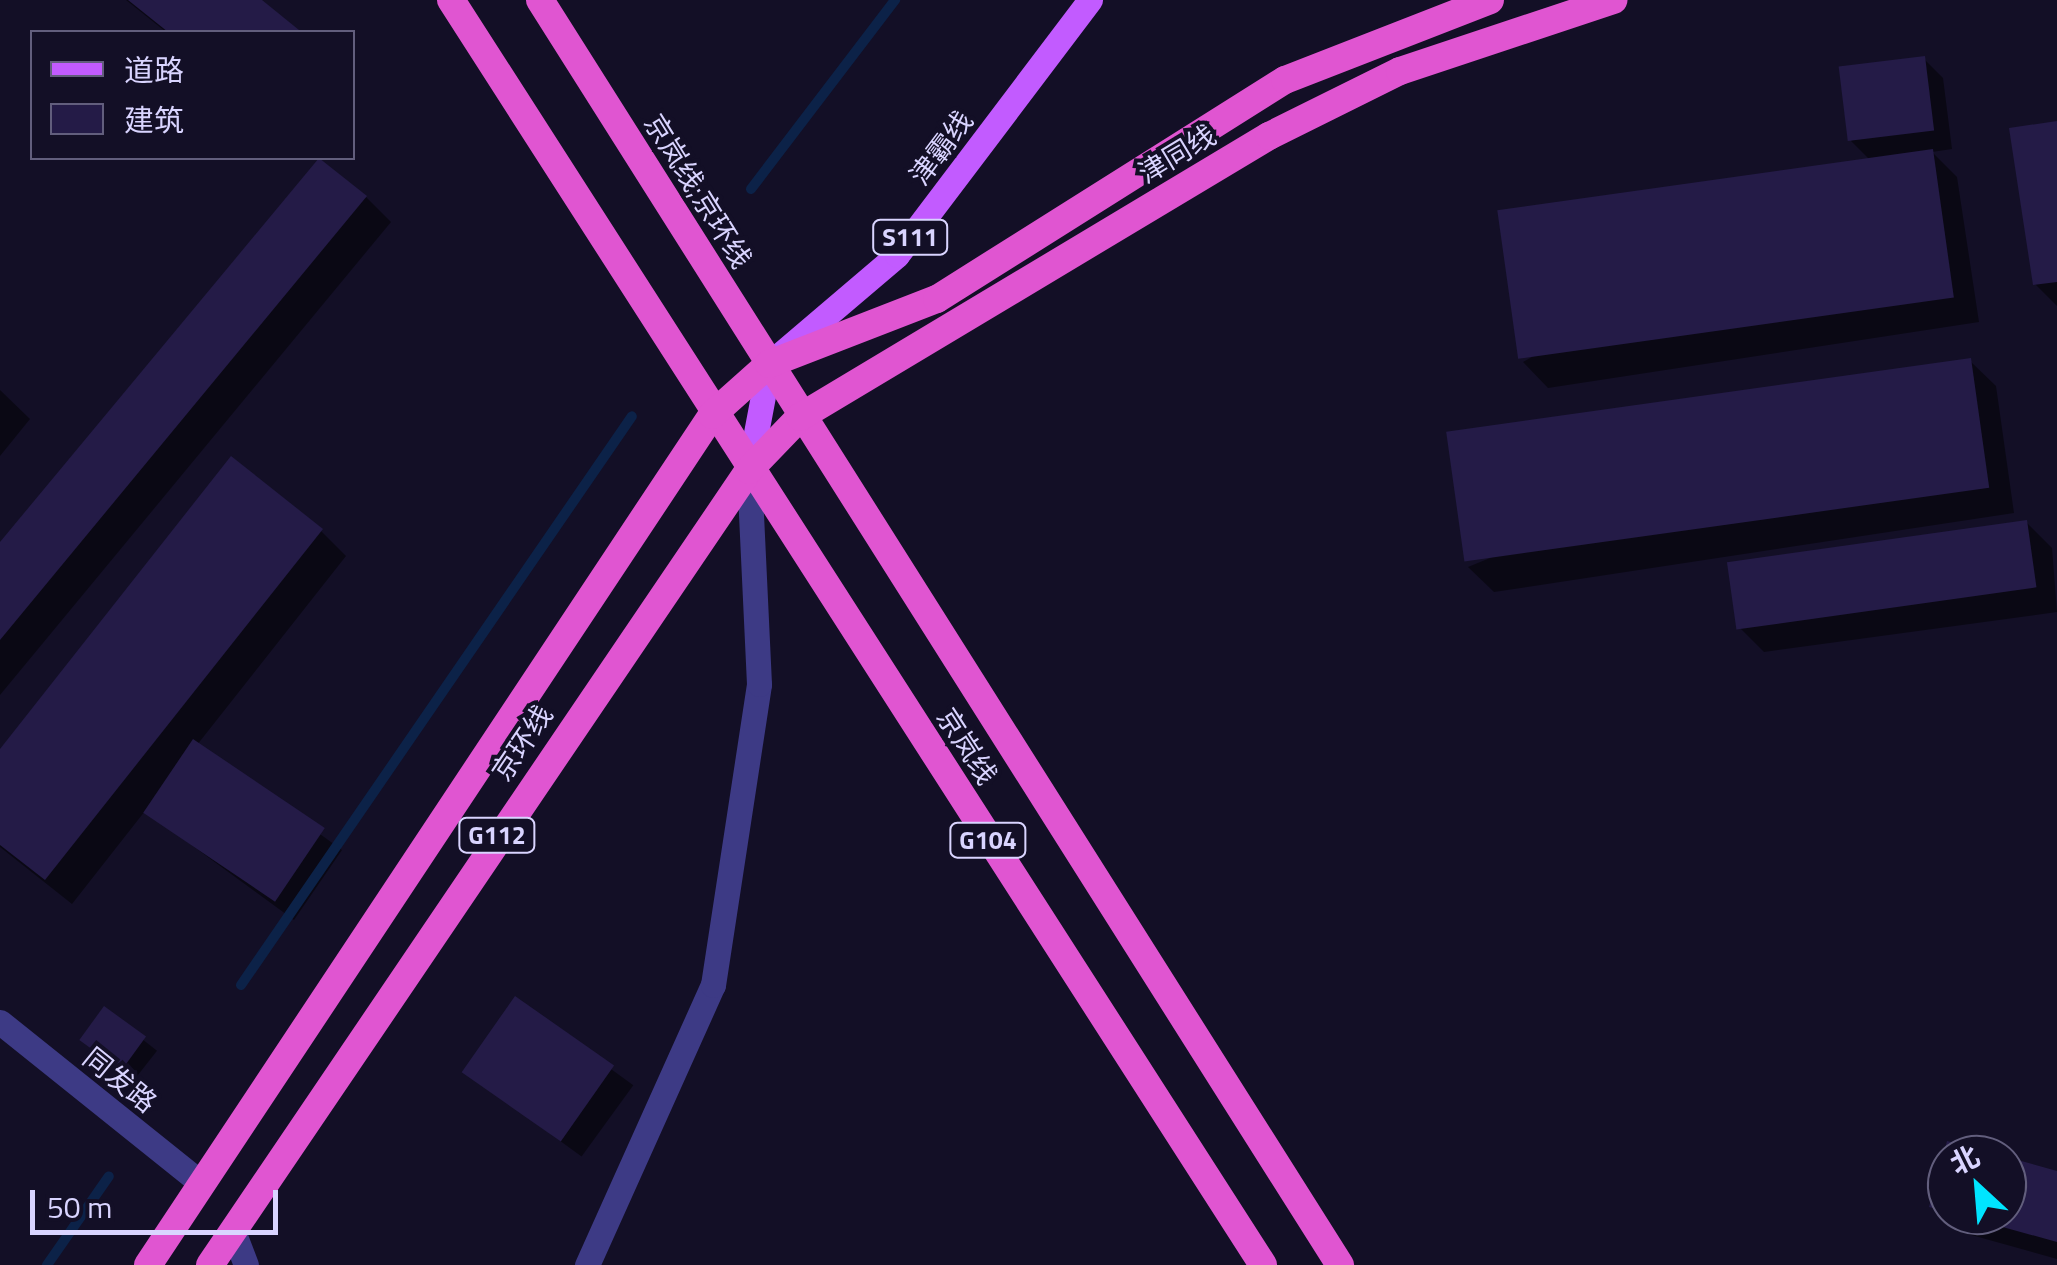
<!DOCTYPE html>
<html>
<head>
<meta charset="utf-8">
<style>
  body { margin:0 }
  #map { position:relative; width:2057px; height:1265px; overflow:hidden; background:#130f26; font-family:"Titillium Web","Noto Sans SC",sans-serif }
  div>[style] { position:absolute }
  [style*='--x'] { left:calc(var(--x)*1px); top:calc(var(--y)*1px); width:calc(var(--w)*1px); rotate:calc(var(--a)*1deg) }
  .shadow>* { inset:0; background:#0007; transform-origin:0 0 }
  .stream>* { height:10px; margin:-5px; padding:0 5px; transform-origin:5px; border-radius:5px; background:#0c2248 }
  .building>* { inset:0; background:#241b47; transform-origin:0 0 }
  .minor>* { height:25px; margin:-12.5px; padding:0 12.5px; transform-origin:12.5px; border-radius:12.5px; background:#3d3a85 }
  .primary>* { height:25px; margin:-12.5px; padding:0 12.5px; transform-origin:12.5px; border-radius:12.5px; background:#c25bff }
  .trunk>* { height:28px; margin:-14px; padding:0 14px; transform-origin:14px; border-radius:14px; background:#e055d1 }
  span { translate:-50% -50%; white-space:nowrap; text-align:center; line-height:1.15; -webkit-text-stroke:8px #130f26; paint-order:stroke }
  .shield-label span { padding:2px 8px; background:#130f26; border:2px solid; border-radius:8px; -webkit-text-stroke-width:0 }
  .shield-label { font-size:25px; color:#d9d4ff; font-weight:700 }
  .street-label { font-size:28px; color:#d9d4ff }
  .legend { position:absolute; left:30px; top:30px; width:325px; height:130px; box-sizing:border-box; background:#130f26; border:2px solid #625e7d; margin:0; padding:12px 18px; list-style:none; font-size:30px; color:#d9d4ff }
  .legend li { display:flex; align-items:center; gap:20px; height:50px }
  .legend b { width:50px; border:2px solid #625e7d }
  .north { position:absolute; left:1927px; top:1135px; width:100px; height:100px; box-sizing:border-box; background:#130f26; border:2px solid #625e7d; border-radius:50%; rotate:334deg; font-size:28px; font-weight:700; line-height:40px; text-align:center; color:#d9d4ff }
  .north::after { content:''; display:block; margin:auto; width:35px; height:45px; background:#00e5ff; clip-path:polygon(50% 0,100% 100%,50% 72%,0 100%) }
  .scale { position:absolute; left:30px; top:1190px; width:248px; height:45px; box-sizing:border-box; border:5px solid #d9d4ff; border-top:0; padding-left:12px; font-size:30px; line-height:35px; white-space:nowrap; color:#d9d4ff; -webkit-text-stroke:8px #130f26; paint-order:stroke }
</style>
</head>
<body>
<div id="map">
  <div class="shadow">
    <div style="clip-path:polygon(126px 0,258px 0,298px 32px,166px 32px)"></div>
    <div style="clip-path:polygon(1924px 59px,1943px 78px,1952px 149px,1932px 152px,1957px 177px,1979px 322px,1548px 388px,1523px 362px,1871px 161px,1851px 141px)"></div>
    <div style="clip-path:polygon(2057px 124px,2057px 306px,2035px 284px)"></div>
    <div style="clip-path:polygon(366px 197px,391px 222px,0 695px,0 546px)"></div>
    <div style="clip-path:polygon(1970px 361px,1996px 386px,2014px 513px,1494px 592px,1468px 567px)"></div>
    <div style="clip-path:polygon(0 390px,30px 419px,0 456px)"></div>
    <div style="clip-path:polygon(2026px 522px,2052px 548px,2057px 612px,1764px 652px,1739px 627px)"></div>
    <div style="clip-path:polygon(321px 531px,346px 556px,197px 745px,342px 850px,294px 920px,145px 811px,72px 904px,0 847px,0 753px)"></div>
    <div style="left:516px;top:1000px;width:145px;height:88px;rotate:36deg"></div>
    <div style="left:105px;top:1010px;width:66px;height:38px;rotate:38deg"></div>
    <div style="clip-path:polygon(1949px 1144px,1991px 1155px,1947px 1155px,1947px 1215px,2007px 1215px,2007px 1159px,2057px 1173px,2057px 1259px,1957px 1231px,1931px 1206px)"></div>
  </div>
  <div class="stream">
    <div style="--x:751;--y:189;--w:238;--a:-52.7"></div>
    <div style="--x:241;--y:985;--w:690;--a:-55.5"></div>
    <div style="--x:47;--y:1265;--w:108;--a:-55.1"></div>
  </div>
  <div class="building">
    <div style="clip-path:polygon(128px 0,262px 0,299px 30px,168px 32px)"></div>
    <div style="left:1925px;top:56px;width:75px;height:87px;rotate:83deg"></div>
    <div style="clip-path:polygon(2057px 121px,2057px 282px,2033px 285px,2009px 128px)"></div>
    <div style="left:1933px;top:149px;width:150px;height:440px;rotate:82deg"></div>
    <div style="clip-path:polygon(319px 158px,367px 196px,0 640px,0 542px)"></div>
    <div style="left:1971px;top:358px;width:131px;height:530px;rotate:82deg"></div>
    <div style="clip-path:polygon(231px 456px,323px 529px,45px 880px,0 845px,0 749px)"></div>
    <div style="left:2027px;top:520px;width:68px;height:303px;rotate:82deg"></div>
    <div style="left:193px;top:739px;width:159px;height:89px;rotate:34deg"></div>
    <div style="left:515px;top:996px;width:121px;height:93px;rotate:35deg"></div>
    <div style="left:104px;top:1006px;width:52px;height:42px;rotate:36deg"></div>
    <div style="clip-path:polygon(1947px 1141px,1996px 1154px,1947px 1155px,1947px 1212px,1929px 1207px)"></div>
    <div style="clip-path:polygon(2007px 1157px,2057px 1171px,2057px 1242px,1963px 1216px,2007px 1215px)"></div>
  </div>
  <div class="minor">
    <div style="--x:0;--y:1022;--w:259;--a:38.7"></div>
    <div style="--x:233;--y:1231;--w:36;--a:69"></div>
    <div style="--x:587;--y:1265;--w:307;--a:-65.8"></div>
    <div style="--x:713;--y:985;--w:304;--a:-81.3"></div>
    <div style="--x:759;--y:684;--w:214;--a:-92.7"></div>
  </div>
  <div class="primary">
    <div style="--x:749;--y:470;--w:108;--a:-79.3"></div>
    <div style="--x:769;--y:364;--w:168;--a:-40.4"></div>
    <div style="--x:897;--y:255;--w:320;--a:-52.9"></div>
  </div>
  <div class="trunk">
    <div style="--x:451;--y:0;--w:1503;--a:57.3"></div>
    <div style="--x:540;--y:0;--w:1497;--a:57.69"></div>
    <div style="--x:148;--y:1265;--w:1020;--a:-56.43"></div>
    <div style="--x:712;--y:415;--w:76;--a:-41.8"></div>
    <div style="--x:769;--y:364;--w:180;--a:-21.2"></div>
    <div style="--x:937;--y:299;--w:411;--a:-32.2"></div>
    <div style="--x:1285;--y:80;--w:220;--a:-21.3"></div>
    <div style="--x:210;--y:1265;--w:960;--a:-55.86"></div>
    <div style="--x:749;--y:470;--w:74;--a:-46.1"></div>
    <div style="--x:800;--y:417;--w:547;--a:-30.93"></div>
    <div style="--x:1269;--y:136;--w:146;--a:-26.4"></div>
    <div style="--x:1400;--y:71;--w:225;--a:-18.4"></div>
  </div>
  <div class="shield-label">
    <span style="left:910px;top:237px">S111</span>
    <span style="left:497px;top:835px">G112</span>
    <span style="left:988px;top:840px">G104</span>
  </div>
  <div class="street-label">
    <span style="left:941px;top:148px;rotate:-53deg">津霸线</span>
    <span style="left:1177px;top:154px;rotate:-31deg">津同线</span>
    <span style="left:698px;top:191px;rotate:58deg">京岚线;京环线</span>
    <span style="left:522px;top:743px;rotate:-56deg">京环线</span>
    <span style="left:967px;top:746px;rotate:57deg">京岚线</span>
    <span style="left:120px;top:1080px;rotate:39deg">同发路</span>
  </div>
  <ul class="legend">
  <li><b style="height:12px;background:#c25bff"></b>道路</li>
  <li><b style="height:28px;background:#241b47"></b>建筑</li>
  </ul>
  <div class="north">北</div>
  <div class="scale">50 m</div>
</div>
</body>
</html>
